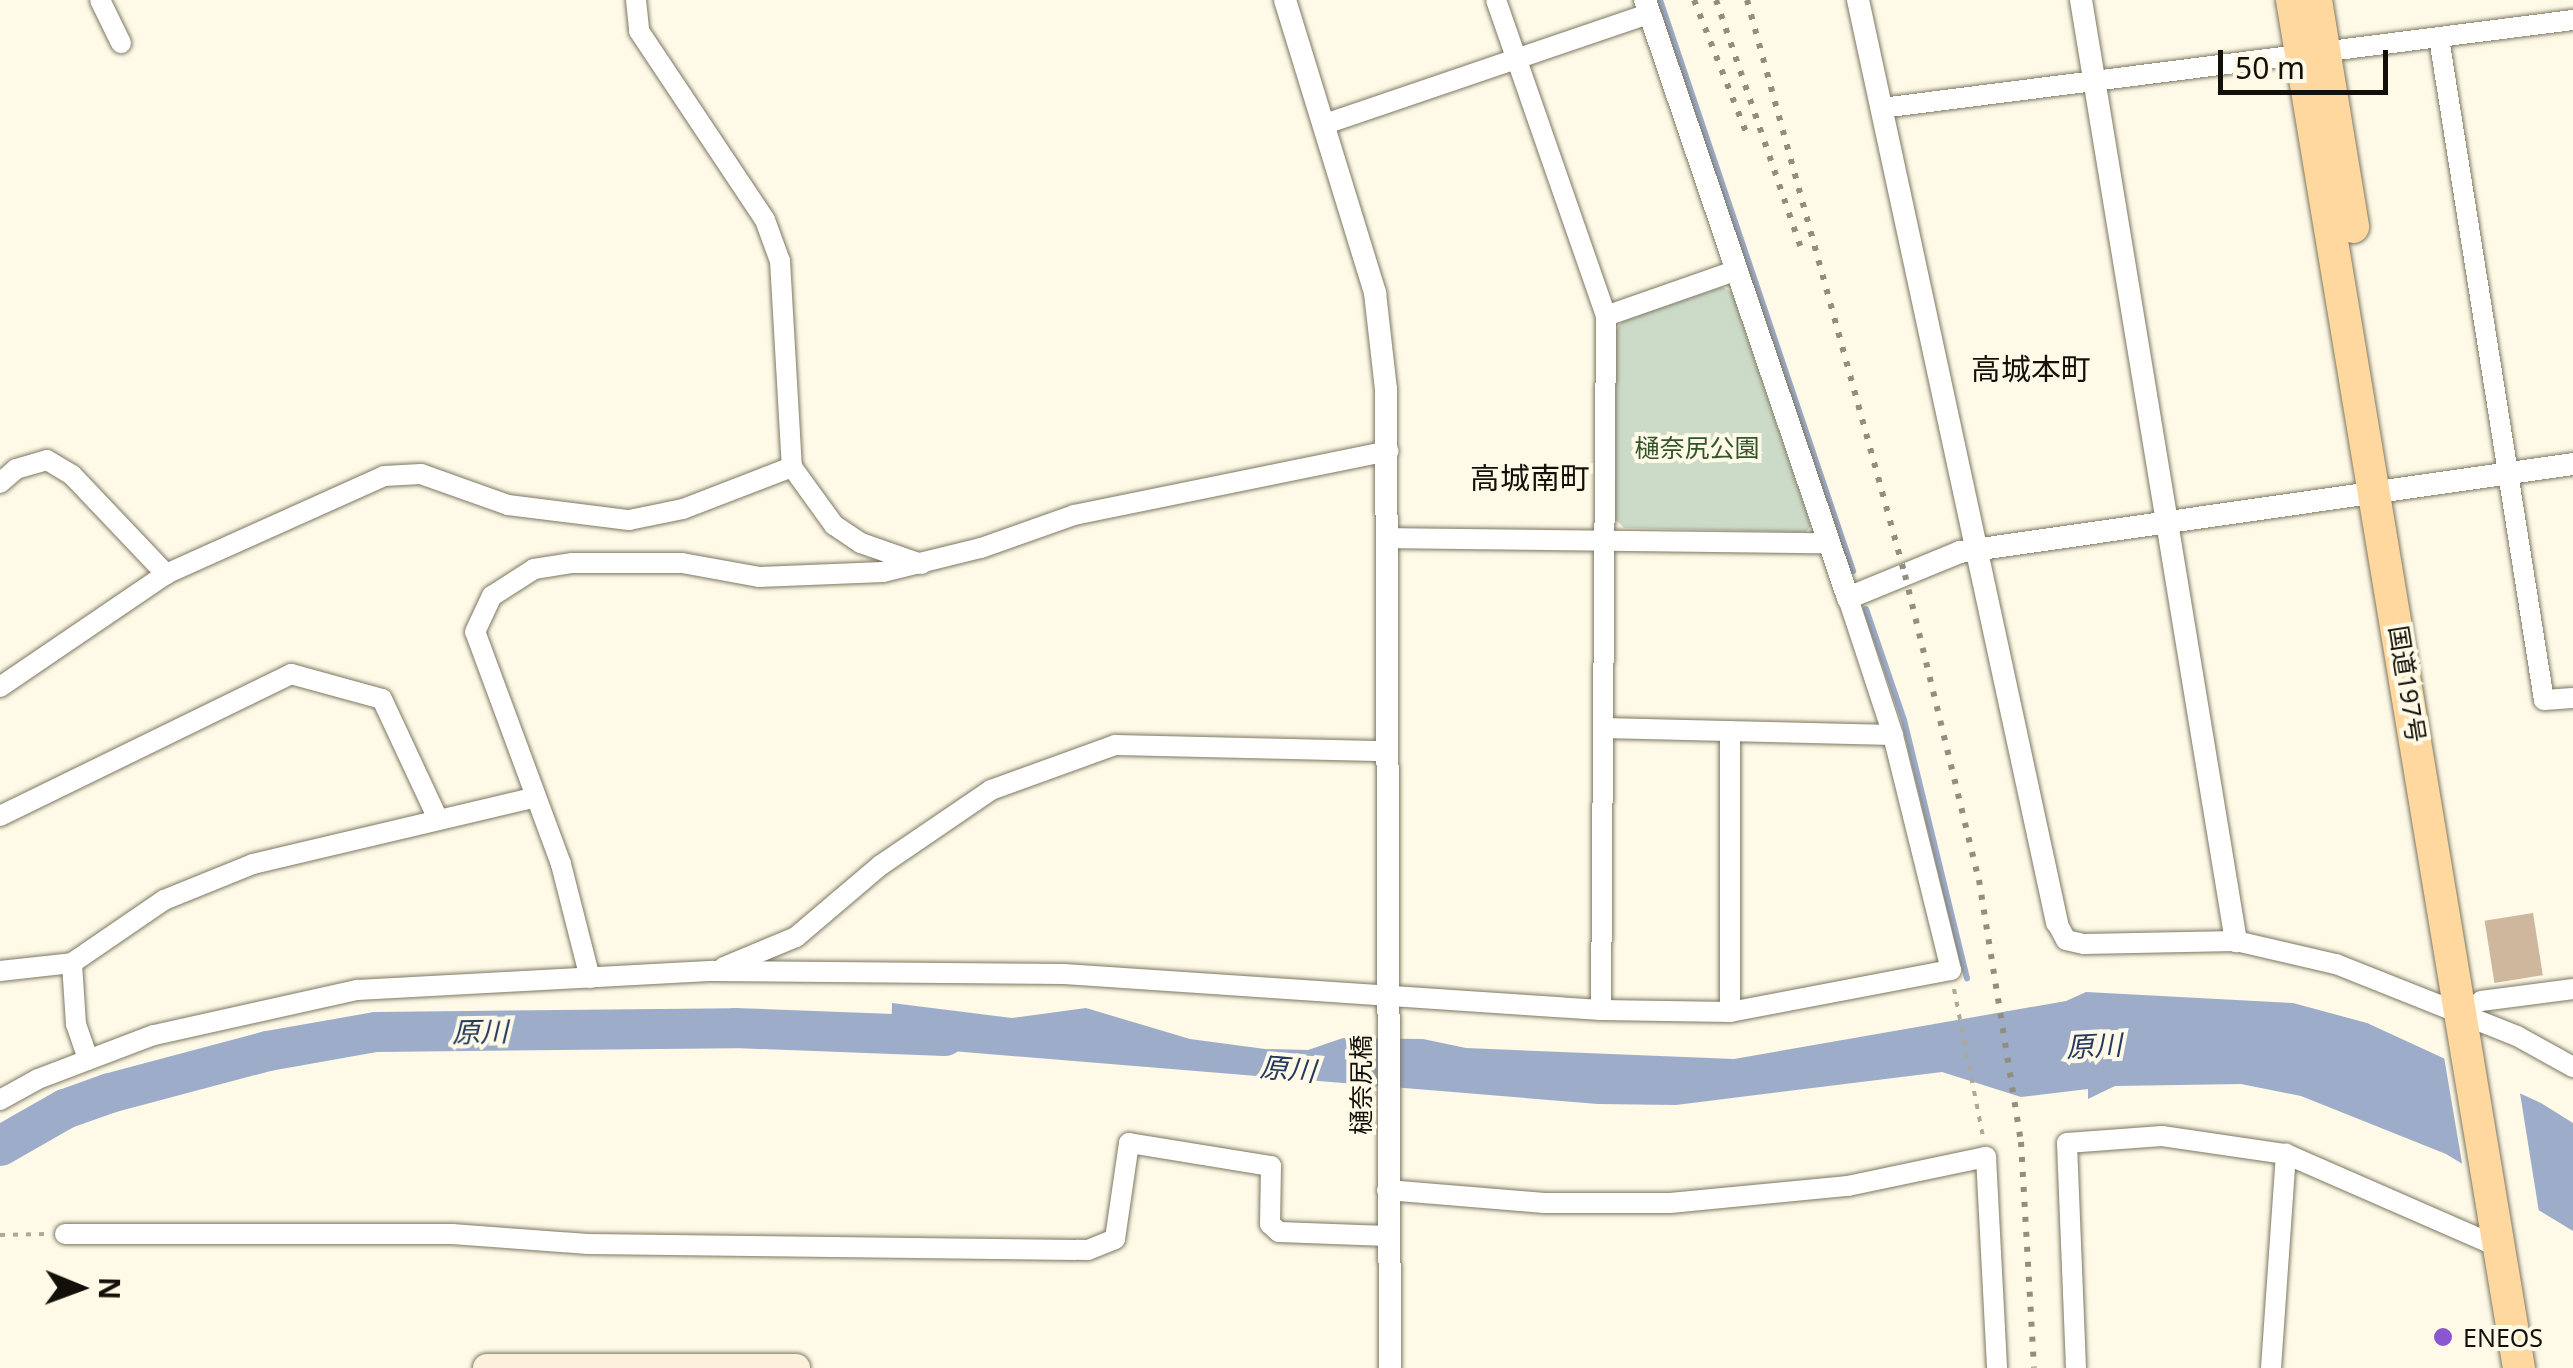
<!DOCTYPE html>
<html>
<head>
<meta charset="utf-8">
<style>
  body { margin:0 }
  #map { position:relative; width:2573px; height:1368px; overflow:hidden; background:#fefae7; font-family:"Noto Sans","Noto Sans JP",sans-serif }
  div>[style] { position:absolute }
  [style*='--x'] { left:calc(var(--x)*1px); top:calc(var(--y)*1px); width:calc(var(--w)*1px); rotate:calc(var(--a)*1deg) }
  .green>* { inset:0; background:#ccdbc8 }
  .water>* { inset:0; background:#9dacc9 }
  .pier>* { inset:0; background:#fefae7 }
  .stream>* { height:6px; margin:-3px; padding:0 3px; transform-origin:3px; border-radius:3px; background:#9dacc9 }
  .river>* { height:40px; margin:-20px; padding:0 20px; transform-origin:20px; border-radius:20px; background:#9dacc9 }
  .building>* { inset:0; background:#ceb79d; transform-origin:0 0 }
  .path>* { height:4px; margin-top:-2px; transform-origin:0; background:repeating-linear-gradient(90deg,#ada99a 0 5px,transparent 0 13px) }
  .roads { filter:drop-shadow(0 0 2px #7c7762) drop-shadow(0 0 2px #7c7762) }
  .minor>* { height:20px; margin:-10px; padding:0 10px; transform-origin:10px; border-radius:10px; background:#fff }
  .tertiary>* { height:22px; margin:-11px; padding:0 11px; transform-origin:11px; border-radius:11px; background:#fff }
  .secondary>* { height:28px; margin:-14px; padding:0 14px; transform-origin:14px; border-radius:14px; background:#fef1db }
  .trunk>* { height:32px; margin:-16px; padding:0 16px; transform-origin:16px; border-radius:16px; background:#fed89e }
  .rail>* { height:6px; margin-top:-3px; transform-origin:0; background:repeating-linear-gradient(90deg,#918e80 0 5px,transparent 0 15px) }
  .dots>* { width:28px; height:28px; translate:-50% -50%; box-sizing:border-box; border:5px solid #fefae7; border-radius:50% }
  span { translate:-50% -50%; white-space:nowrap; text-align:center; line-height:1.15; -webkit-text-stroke:8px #fefae7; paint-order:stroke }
  .park-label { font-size:25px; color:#33532a }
  .street-label { font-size:25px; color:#121008 }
  .poi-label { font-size:25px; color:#121008 }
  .left { translate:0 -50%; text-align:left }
  .water-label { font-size:28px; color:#253860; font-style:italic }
  .quarter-label { font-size:30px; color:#121008 }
  .north { position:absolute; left:30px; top:1238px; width:100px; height:100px; -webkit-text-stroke:8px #fefae7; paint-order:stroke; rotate:91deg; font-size:28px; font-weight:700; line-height:40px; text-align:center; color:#121008 }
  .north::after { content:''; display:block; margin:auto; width:35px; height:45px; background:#121008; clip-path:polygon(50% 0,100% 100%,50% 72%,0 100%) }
  .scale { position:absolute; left:2218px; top:50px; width:170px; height:45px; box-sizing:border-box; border:5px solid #121008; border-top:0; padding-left:12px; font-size:30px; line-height:35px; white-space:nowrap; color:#121008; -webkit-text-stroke:8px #fefae7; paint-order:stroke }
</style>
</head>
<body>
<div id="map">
  <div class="green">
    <div style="clip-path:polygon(1722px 287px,1732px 292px,1811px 526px,1806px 532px,1624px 528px,1615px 519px,1616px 330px,1623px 321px)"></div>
  </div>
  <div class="water">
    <div style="clip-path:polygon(2086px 992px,2293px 1003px,2367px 1023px,2541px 1103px,2573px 1123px,2573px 1231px,2446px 1154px,2301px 1096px,2241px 1084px,2115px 1086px,2088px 1099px,2088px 1089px,2021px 1097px,1942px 1072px,1676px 1105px,1598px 1104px,891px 1046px,892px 1003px,1012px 1018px,1086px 1008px,1190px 1039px,1265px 1049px,1308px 1050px,1343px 1038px,1423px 1039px,1466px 1048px,1734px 1059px,2066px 1001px)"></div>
  </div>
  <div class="pier">
    <div style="clip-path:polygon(2443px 1051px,2519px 1087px,2539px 1212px,2463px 1169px)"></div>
  </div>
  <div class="stream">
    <div style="--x:1660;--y:0;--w:603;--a:71.32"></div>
    <div style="--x:1866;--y:609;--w:117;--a:71.1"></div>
    <div style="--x:1904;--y:720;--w:266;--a:76.3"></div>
  </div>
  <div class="river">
    <div style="--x:0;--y:1146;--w:75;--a:-29.6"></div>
    <div style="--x:65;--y:1109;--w:48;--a:-19.6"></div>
    <div style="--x:110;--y:1093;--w:163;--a:-14.9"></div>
    <div style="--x:268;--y:1051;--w:110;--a:-10"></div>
    <div style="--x:376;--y:1032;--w:359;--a:-0.6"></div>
    <div style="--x:735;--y:1028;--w:210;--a:2.2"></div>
  </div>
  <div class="building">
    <div style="left:2533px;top:913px;width:63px;height:49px;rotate:81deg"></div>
  </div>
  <div class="path">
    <div style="--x:1954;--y:989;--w:151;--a:78.9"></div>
    <div style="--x:0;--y:1235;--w:45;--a:-1.3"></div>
  </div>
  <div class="roads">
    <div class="minor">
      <div style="--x:100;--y:0;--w:48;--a:64"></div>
      <div style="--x:636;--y:0;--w:31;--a:84"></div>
      <div style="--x:639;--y:31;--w:227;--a:56.3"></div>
      <div style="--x:765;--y:220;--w:44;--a:69.9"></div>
      <div style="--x:780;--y:261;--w:206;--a:86.7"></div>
      <div style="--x:792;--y:467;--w:72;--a:54.1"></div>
      <div style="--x:834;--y:525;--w:32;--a:34"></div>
      <div style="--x:861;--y:543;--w:64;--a:19.3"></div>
      <div style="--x:1496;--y:0;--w:335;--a:70.8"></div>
      <div style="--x:1606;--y:316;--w:694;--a:90.41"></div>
      <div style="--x:2439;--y:38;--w:670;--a:80.99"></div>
      <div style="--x:2544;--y:700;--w:29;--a:-4"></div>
      <div style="--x:1882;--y:108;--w:697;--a:-7.26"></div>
      <div style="--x:1328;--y:123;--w:339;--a:-18.8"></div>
      <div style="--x:1606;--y:316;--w:139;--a:-19.3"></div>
      <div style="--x:0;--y:483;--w:21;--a:-41"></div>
      <div style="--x:16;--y:469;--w:32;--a:-16"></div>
      <div style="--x:47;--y:460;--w:29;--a:31"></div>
      <div style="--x:72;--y:475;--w:137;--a:46.5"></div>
      <div style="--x:1389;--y:538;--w:440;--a:0.7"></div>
      <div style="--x:0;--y:687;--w:201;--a:-34.2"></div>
      <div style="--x:166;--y:574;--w:239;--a:-24.2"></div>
      <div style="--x:384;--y:476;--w:37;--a:-3"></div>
      <div style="--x:421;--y:474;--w:92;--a:19.6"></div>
      <div style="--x:508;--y:505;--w:122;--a:7.1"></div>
      <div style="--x:629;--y:520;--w:55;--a:-11.5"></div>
      <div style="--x:683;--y:509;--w:117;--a:-21.1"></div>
      <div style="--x:1603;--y:728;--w:290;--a:1.4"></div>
      <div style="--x:1730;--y:731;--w:281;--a:90"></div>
      <div style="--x:0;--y:816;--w:324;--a:-26"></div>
      <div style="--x:291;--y:674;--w:94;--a:15.4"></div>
      <div style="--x:382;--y:699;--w:132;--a:65"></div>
      <div style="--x:2057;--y:923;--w:19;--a:62"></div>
      <div style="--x:2066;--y:940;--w:18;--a:13"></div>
      <div style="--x:2084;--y:944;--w:152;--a:-1.1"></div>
      <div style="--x:2236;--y:941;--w:103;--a:13"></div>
      <div style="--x:2336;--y:964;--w:195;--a:21.7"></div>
      <div style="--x:2517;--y:1036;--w:64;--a:29"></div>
      <div style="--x:724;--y:967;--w:78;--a:-22.6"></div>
      <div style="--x:796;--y:937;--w:111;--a:-40.3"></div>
      <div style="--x:881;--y:865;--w:133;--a:-34.3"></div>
      <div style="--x:991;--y:790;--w:132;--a:-19.9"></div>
      <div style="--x:1115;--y:745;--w:273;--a:1.3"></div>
      <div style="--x:0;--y:971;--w:72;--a:-6.3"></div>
      <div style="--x:590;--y:978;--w:118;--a:-104.3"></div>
      <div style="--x:561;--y:864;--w:247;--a:-110.3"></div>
      <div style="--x:475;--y:632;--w:40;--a:-65"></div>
      <div style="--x:492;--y:596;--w:50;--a:-32.7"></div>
      <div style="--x:534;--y:569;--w:39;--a:-9"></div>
      <div style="--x:573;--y:563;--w:109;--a:0"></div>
      <div style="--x:682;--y:563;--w:78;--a:10.3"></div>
      <div style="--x:759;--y:577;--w:124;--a:-2.3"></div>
      <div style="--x:883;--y:572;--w:101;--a:-13.8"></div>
      <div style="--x:981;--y:548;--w:99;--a:-19.5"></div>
      <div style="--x:1074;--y:515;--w:321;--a:-11.5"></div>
      <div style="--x:2481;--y:1001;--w:93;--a:-7.4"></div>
      <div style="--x:88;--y:1059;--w:37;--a:-109"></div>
      <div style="--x:76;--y:1024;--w:61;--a:-93.8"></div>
      <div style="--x:72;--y:963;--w:112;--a:-34.4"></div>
      <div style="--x:164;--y:900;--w:96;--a:-22"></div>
      <div style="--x:253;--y:864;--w:288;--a:-13.3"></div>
      <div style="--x:0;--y:1100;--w:43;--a:-28.9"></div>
      <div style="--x:38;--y:1079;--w:124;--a:-20.8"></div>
      <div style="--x:154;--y:1035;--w:208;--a:-12.5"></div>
      <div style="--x:357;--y:990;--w:357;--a:-3.1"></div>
      <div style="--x:713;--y:971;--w:351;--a:0.5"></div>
      <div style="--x:1064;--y:974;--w:538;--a:3.84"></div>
      <div style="--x:1601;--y:1010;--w:129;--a:0.9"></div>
      <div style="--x:1730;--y:1012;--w:225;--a:-10.8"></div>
      <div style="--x:1951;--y:970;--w:242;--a:-103.9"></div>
      <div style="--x:1893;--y:735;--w:144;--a:-108.2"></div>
      <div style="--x:1387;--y:1190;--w:158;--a:4.7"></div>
      <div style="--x:1544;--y:1203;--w:126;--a:0"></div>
      <div style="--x:1670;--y:1203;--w:179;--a:-5.5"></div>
      <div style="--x:1848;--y:1186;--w:141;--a:-11.9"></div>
      <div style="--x:1986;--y:1157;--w:211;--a:87"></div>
      <div style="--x:65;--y:1234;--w:387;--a:0"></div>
      <div style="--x:452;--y:1234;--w:136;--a:4.2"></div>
      <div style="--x:588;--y:1244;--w:500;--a:0.69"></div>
      <div style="--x:1088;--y:1250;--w:29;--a:-22"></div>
      <div style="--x:1115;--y:1239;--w:97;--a:-81.7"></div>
      <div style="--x:1129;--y:1143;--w:144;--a:9.2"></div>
      <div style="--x:1271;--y:1166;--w:58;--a:91"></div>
      <div style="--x:1270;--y:1224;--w:12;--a:42"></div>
      <div style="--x:1279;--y:1232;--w:108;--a:2.1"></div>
      <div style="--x:2076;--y:1368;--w:225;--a:-92.3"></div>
      <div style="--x:2067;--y:1143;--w:95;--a:-4.2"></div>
      <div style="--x:2162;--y:1136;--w:125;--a:8.3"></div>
      <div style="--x:2286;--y:1154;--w:230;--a:23.6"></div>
      <div style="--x:2271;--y:1368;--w:215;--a:-86"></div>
    </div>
    <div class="tertiary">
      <div style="--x:1285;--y:0;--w:307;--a:72.9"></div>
      <div style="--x:1375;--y:293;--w:97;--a:83.5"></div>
      <div style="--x:1386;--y:389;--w:979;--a:89.77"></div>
      <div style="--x:1645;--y:0;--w:632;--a:71.25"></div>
      <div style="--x:1848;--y:598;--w:121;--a:-22.3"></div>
      <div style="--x:1960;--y:552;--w:619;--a:-8.17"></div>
      <div style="--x:1858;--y:0;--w:944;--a:77.83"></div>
      <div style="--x:2081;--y:0;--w:954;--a:80.65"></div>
    </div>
    <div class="secondary">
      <div style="--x:487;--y:1368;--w:309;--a:0"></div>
    </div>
    <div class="trunk">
      <div style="--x:2292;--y:0;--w:1387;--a:80.58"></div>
      <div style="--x:2316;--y:0;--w:230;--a:80.7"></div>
    </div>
  </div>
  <div class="rail">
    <div style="--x:1694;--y:0;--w:142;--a:68.5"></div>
    <div style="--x:1716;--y:0;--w:260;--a:71.1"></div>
    <div style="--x:1747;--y:0;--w:596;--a:74.64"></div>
    <div style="--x:1905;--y:575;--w:314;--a:76.4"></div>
    <div style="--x:1979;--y:880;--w:265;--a:80.9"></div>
    <div style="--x:2021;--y:1142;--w:226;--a:86.7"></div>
  </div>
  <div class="dots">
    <div style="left:2443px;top:1337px;background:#8a57d0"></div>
  </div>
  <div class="park-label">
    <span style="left:1697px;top:447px">樋奈尻公園</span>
  </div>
  <div class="street-label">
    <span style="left:2408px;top:684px;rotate:81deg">国道197号</span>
    <span style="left:1360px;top:1085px;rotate:-90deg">樋奈尻橋</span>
  </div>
  <div class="poi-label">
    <span class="left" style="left:2463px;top:1337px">ENEOS</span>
  </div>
  <div class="water-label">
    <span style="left:480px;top:1031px;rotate:-1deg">原川</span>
    <span style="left:2094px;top:1045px;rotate:-3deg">原川</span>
    <span style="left:1288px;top:1068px;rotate:5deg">原川</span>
  </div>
  <div class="quarter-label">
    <span style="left:2031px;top:369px">高城本町</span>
    <span style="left:1530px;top:478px">高城南町</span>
  </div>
  <div class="north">N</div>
  <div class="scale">50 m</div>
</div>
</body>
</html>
